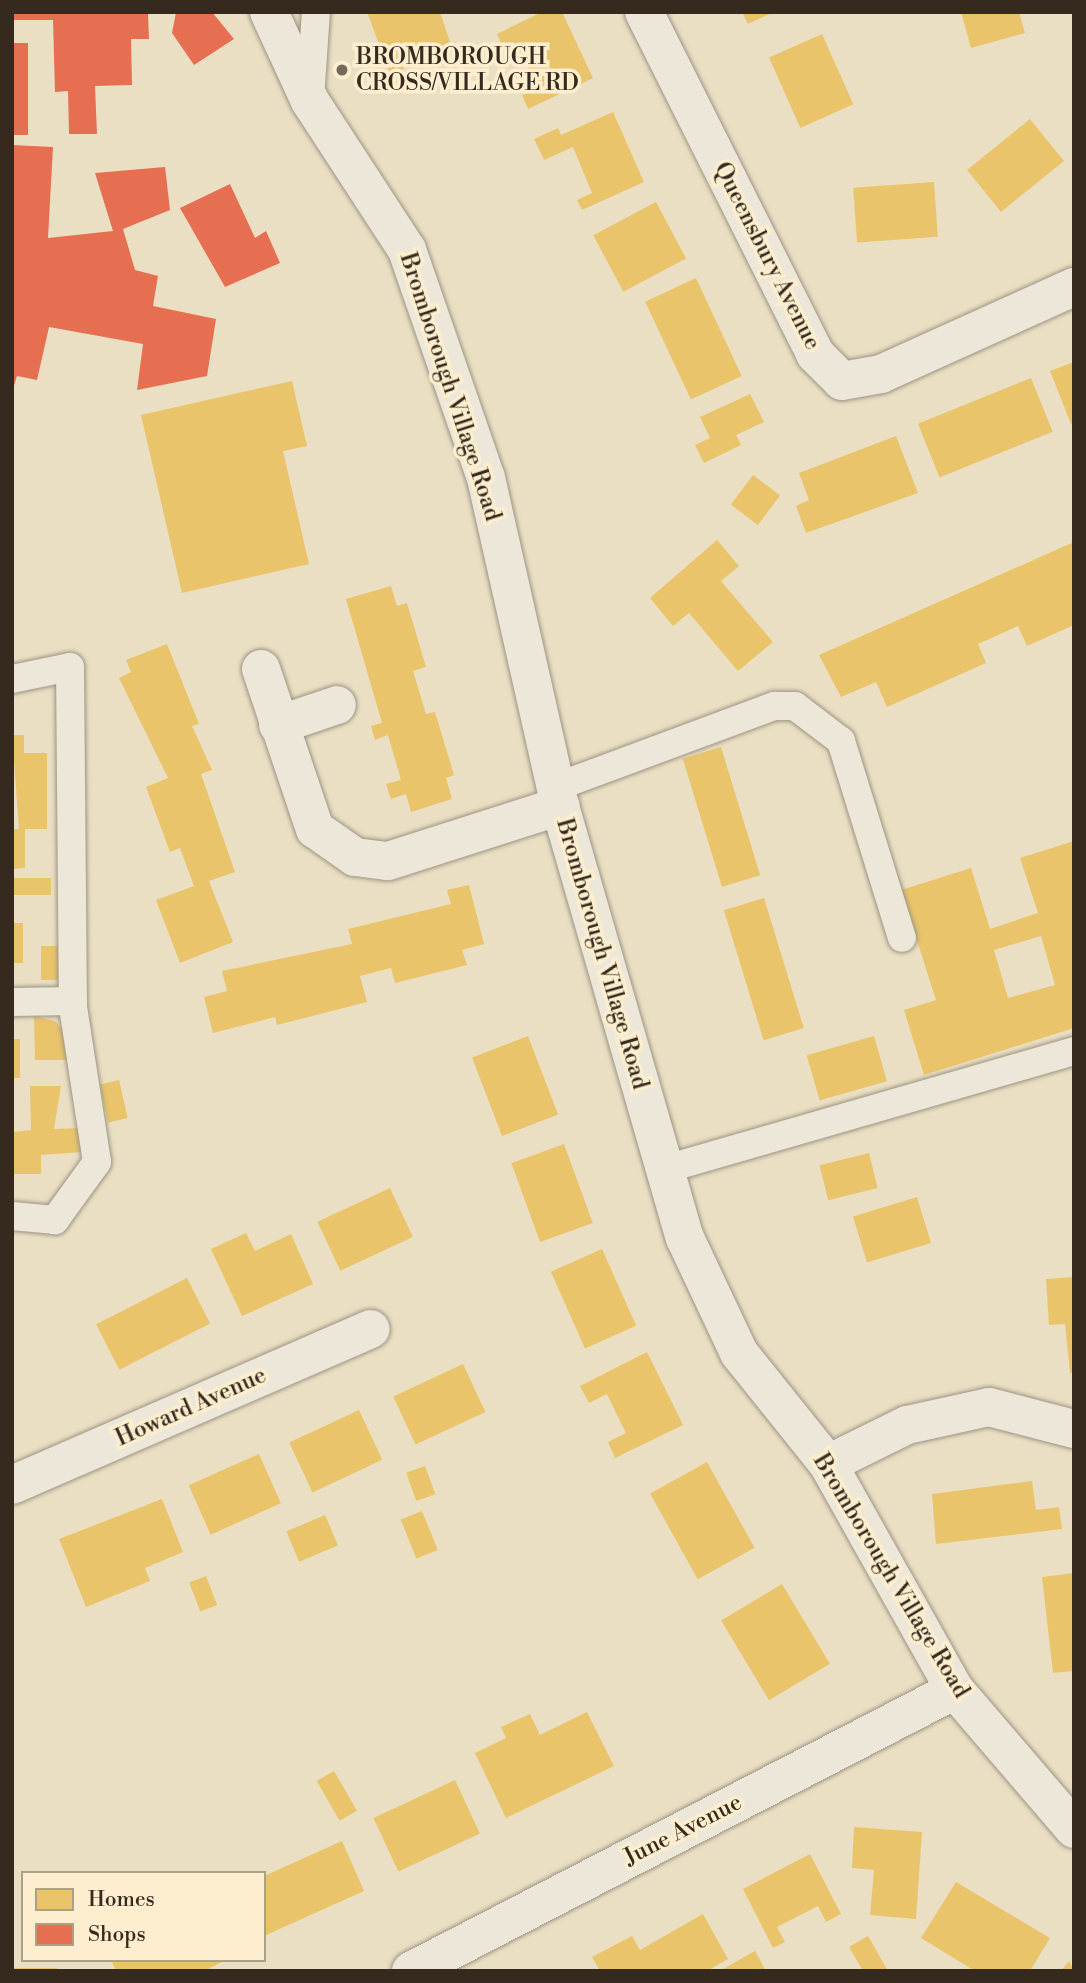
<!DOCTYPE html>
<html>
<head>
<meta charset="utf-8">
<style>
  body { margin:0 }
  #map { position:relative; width:1086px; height:1983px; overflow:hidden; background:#ebdfc3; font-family:"Libre Bodoni",serif }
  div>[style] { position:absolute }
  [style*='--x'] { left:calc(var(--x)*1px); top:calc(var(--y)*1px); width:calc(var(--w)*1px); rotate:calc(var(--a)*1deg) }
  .homes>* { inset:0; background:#e9c46a; transform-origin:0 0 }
  .shops>* { inset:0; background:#e76f51; transform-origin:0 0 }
  .roads { filter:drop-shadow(0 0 2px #9c9483) drop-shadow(0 0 2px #9c9483) }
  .lane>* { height:28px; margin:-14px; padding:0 14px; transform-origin:14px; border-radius:14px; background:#ede7d9 }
  .street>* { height:38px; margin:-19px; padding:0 19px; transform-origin:19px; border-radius:19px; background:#ede7d9 }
  .secondary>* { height:38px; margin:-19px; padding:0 19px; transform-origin:19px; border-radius:19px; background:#ede7d9 }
  .dots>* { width:19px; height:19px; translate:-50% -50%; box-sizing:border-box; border:4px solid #fceece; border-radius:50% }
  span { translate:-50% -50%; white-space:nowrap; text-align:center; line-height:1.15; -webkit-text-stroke:7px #fceece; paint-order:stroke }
  .poi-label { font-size:23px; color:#36291e }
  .left { translate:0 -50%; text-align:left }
  .street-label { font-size:23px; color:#36291e }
  .frame { position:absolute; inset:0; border:14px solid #36291e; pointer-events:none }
  .legend { position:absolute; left:21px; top:1871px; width:245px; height:91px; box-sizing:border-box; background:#fceece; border:2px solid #ad9f88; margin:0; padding:9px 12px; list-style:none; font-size:21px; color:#36291e }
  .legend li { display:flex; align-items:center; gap:14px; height:35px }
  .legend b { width:35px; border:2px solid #ad9f88 }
</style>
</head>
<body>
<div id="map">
  <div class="homes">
    <div style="clip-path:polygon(367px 12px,440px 12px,450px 42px,391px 76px)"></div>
    <div style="clip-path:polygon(542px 12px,562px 12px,593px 78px,528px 109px,522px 95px,538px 89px,517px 44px,504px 50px,497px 34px)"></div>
    <div style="clip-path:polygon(742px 12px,774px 12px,748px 24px)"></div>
    <div style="clip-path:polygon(961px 12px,1019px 12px,1025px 33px,971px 48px)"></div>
    <div style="left:822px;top:34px;width:77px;height:58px;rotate:66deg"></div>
    <div style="clip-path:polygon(613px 112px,644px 182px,582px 210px,577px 200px,592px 193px,573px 147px,544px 160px,534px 139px,558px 128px,561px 135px)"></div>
    <div style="left:1030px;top:119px;width:54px;height:81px;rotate:51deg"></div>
    <div style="left:934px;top:182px;width:55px;height:81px;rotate:86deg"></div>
    <div style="left:656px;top:202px;width:64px;height:71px;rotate:62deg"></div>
    <div style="left:696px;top:278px;width:108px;height:56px;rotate:65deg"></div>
    <div style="clip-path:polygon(1074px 362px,1074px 423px,1071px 424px,1050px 371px)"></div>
    <div style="left:1031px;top:378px;width:58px;height:122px;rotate:68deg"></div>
    <div style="clip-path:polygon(292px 381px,307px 446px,283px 451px,309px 564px,182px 593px,141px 415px)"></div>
    <div style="clip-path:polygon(750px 394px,764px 422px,736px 435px,741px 445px,704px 463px,695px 445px,710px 438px,700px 417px)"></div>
    <div style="clip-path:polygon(896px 436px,918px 493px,806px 533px,796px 506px,809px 500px,799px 473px)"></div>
    <div style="left:753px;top:475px;width:34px;height:37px;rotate:37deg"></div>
    <div style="clip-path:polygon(717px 540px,739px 566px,721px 581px,773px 642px,738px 671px,689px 613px,673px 626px,650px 598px)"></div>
    <div style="clip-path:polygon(1074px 542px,1074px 625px,1027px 646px,1018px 626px,978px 644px,986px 663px,887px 707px,876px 682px,841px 697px,819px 655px)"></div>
    <div style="clip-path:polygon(391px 586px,397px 606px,407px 603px,426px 667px,413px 671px,426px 714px,435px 712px,454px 775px,446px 778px,452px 799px,411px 812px,406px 794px,391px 799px,386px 784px,401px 780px,388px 735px,375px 740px,371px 726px,382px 723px,346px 599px)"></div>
    <div style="clip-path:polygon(167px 644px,199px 724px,192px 726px,212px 770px,201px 774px,235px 872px,209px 881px,233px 942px,180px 963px,156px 900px,194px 886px,180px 848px,170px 852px,146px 787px,168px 778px,119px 678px,131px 672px,126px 660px)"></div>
    <div style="clip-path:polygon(12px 735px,24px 735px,24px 753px,47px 753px,47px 829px,25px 829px,25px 868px,12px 869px,12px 829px,19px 829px)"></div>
    <div style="left:721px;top:747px;width:134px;height:40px;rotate:73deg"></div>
    <div style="clip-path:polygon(evenodd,1074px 841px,1074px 1028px,924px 1075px,904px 1010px,936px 1000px,901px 890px,971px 868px,990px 929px,1038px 913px,1020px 858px,1074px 841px,1041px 936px,1055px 985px,1008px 998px,994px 950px,1041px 936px)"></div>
    <div style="left:51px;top:878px;width:17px;height:39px;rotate:90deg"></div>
    <div style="clip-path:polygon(469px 885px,484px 944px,462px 950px,467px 965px,395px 983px,391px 968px,360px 976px,367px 1002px,277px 1025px,275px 1017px,213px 1033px,204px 997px,227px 991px,222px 971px,352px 944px,348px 929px,451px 904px,447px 890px)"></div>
    <div style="left:764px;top:898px;width:136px;height:42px;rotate:73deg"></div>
    <div style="left:12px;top:923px;width:11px;height:40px"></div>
    <div style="left:41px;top:946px;width:17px;height:34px"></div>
    <div style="clip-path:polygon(34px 1016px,55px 1021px,69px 1037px,71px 1060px,35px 1060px)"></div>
    <div style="left:528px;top:1036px;width:84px;height:60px;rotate:69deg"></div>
    <div style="left:874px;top:1036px;width:47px;height:70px;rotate:74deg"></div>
    <div style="left:12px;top:1039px;width:8px;height:39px"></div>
    <div style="left:119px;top:1080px;width:39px;height:20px;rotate:77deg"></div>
    <div style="clip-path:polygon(30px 1086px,61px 1086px,54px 1129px,81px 1128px,82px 1152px,41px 1155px,41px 1174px,12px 1174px,12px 1132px,31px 1130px)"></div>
    <div style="left:564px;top:1144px;width:84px;height:56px;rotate:70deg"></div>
    <div style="left:869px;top:1153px;width:36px;height:51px;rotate:76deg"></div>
    <div style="left:390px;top:1188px;width:54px;height:80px;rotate:65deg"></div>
    <div style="left:917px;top:1197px;width:48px;height:67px;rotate:73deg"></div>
    <div style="clip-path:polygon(246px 1233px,255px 1251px,291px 1234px,313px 1284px,242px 1316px,211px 1249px)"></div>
    <div style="left:602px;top:1249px;width:84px;height:56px;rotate:66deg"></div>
    <div style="clip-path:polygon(1074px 1277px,1074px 1372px,1070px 1373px,1065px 1324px,1049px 1325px,1046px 1279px)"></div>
    <div style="left:187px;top:1278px;width:51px;height:102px;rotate:63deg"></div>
    <div style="clip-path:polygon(647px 1352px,683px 1425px,615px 1458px,608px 1442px,626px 1433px,616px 1413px,607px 1394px,589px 1403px,580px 1386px)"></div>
    <div style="left:463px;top:1364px;width:53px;height:77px;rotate:65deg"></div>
    <div style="left:359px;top:1410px;width:55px;height:77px;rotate:65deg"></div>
    <div style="left:259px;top:1454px;width:54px;height:77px;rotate:66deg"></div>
    <div style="left:707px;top:1462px;width:98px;height:65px;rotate:61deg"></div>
    <div style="left:425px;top:1466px;width:30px;height:20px;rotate:70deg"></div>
    <div style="clip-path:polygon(1032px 1481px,1036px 1510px,1059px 1507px,1062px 1529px,936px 1544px,932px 1494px)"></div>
    <div style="clip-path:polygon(162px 1499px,183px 1552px,145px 1568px,150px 1581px,86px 1607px,59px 1539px)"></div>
    <div style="left:422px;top:1511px;width:42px;height:23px;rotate:68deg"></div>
    <div style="left:325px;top:1515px;width:33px;height:42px;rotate:67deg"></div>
    <div style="clip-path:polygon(1074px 1573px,1074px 1671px,1053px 1673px,1042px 1577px)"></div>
    <div style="left:206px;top:1576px;width:31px;height:18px;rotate:69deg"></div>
    <div style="left:782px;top:1584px;width:93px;height:71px;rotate:59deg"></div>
    <div style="clip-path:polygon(587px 1712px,614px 1766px,506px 1818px,475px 1753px,506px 1738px,501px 1727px,530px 1714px,540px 1735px)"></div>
    <div style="left:334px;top:1771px;width:46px;height:20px;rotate:60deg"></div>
    <div style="left:455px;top:1780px;width:59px;height:90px;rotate:65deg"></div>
    <div style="clip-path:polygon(854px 1827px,922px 1832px,916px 1919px,870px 1915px,874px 1870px,852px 1868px)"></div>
    <div style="clip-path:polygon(342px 1841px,364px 1891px,264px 1936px,264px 1876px)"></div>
    <div style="clip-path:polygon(810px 1854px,841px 1914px,826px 1922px,818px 1906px,777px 1927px,785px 1942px,773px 1948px,743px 1889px)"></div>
    <div style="clip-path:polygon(956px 1882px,1050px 1938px,1030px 1971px,975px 1971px,921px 1938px)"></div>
    <div style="clip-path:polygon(703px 1914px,728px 1959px,707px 1971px,600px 1971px,592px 1957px,632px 1936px,640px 1950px)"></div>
    <div style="clip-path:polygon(868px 1936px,888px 1971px,863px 1971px,849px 1947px)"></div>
    <div style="clip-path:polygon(755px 1951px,766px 1971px,720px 1971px,739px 1960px)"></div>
    <div style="clip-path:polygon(111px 1960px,221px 1960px,222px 1962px,204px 1971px,116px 1971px)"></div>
    <div style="clip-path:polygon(1069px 1961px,1074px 1971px,1061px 1971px)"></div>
    <div style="left:12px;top:1968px;width:45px;height:3px"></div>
  </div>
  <div class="shops">
    <div style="clip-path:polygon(12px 12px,148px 12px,149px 39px,131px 39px,132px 85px,95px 86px,97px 134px,69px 134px,68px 91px,55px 92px,53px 20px,12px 20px)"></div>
    <div style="clip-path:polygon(176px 12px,212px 12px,234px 39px,194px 65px,172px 33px)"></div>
    <div style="left:12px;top:43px;width:16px;height:92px"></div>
    <div style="clip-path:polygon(12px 145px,53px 147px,48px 238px,113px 231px,95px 173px,165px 167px,170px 210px,123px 229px,135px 270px,158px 276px,153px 306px,216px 319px,207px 376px,137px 390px,143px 344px,49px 327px,37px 380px,17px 376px,12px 392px)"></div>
    <div style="clip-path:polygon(230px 184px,255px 238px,266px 231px,280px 263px,225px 287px,180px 208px)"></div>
  </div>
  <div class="roads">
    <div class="lane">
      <div style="--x:310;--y:99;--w:87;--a:-86.1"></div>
      <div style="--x:12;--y:679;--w:59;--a:-11.7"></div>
      <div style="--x:70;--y:667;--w:340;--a:89.5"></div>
      <div style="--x:73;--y:1007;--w:157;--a:81.2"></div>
      <div style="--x:97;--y:1162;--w:72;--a:125.9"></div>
      <div style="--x:55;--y:1220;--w:43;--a:-174.7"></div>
      <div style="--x:556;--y:787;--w:233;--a:-20.4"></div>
      <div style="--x:774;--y:706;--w:21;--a:0"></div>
      <div style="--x:795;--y:706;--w:58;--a:37.3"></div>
      <div style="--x:841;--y:741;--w:206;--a:72.8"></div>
      <div style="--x:12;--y:1002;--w:61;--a:-0.9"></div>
      <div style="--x:662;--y:1170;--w:429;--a:-16.1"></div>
    </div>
    <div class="street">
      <div style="--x:644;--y:12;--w:382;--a:63.4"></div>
      <div style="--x:815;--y:354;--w:38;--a:45"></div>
      <div style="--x:842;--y:381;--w:40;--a:-10"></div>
      <div style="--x:881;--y:374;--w:212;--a:-24.3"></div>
      <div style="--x:261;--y:669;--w:169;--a:71.4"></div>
      <div style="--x:315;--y:829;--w:49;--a:35"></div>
      <div style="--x:355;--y:857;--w:33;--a:7"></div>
      <div style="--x:388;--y:861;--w:181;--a:-17.7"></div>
      <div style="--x:278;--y:725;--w:62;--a:-18.7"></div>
      <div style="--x:828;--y:1464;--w:88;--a:-26.3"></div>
      <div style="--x:907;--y:1425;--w:84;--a:-12.4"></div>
      <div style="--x:989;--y:1407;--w:88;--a:14.5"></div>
      <div style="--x:12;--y:1485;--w:391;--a:-23.5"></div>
      <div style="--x:411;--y:1971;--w:612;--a:-27.32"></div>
    </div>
    <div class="secondary">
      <div style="--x:269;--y:12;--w:98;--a:65.3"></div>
      <div style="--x:310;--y:101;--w:178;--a:56.9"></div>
      <div style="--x:407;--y:250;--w:241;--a:70.9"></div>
      <div style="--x:486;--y:478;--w:336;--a:77.3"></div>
      <div style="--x:560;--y:806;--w:450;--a:73.9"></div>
      <div style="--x:685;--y:1238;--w:127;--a:64.8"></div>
      <div style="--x:739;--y:1353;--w:142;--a:51.3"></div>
      <div style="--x:828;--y:1464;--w:259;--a:60.7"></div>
      <div style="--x:955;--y:1690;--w:183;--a:49.4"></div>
    </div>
  </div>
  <div class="dots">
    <div style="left:342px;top:70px;background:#756958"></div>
  </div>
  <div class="poi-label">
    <span class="left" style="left:356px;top:70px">BROMBOROUGH<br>CROSS/VILLAGE RD</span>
  </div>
  <div class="street-label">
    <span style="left:767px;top:256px;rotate:63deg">Queensbury Avenue</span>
    <span style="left:450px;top:387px;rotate:72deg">Bromborough Village Road</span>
    <span style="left:602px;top:954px;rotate:74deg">Bromborough Village Road</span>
    <span style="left:191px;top:1407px;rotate:-24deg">Howard Avenue</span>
    <span style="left:891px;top:1576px;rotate:59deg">Bromborough Village Road</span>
    <span style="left:683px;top:1830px;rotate:-27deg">June Avenue</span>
  </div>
  <div class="frame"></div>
  <ul class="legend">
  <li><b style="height:19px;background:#e9c46a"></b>Homes</li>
  <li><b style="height:19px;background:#e76f51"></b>Shops</li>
  </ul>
</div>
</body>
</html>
